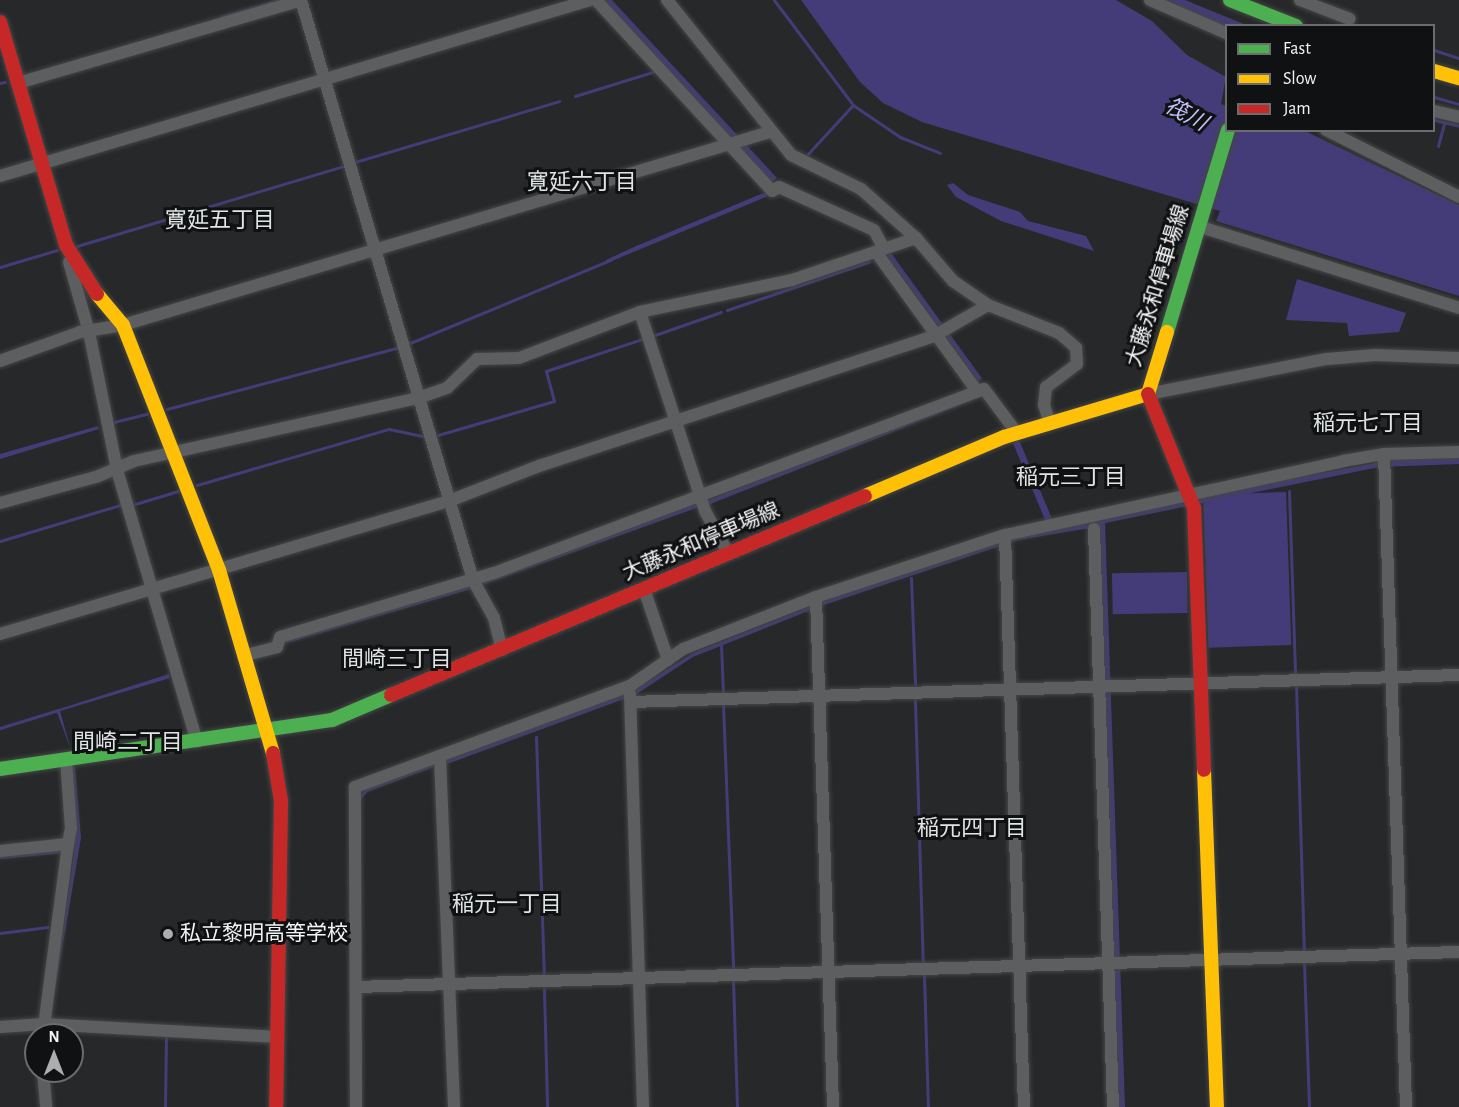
<!DOCTYPE html>
<html>
<head>
<meta charset="utf-8">
<style>
  body { margin:0 }
  #map { position:relative; width:1459px; height:1107px; overflow:hidden; background:#272829; font-family:"Alegreya Sans","Noto Sans JP",sans-serif }
  div>[style] { position:absolute }
  [style*='--x'] { left:calc(var(--x)*1px); top:calc(var(--y)*1px); width:calc(var(--w)*1px); rotate:calc(var(--a)*1deg) }
  .water>* { inset:0; background:#443c78; transform-origin:0 0 }
  .stream>* { height:3px; margin:-1.5px; padding:0 1.5px; transform-origin:1.5px; border-radius:1.5px; background:#443c78 }
  .roads { filter:drop-shadow(0 0 2px #454647) drop-shadow(0 0 2px #454647) }
  .street>* { height:12px; margin:-6px; padding:0 6px; transform-origin:6px; border-radius:6px; background:#5d5e5f }
  .fast>* { height:14px; margin:-7px; padding:0 7px; transform-origin:7px; border-radius:7px; background:#4caf50 }
  .slow>* { height:14px; margin:-7px; padding:0 7px; transform-origin:7px; border-radius:7px; background:#ffc107 }
  .jam>* { height:14px; margin:-7px; padding:0 7px; transform-origin:7px; border-radius:7px; background:#c62828 }
  .dots>* { width:16px; height:16px; translate:-50% -50%; box-sizing:border-box; border:3px solid #101112; border-radius:50% }
  span { translate:-50% -50%; white-space:nowrap; text-align:center; line-height:1.15; -webkit-text-stroke:6px #101112; paint-order:stroke }
  .street-label { font-size:21px; color:#f3f4f5 }
  .poi-label { font-size:21px; color:#f3f4f5 }
  .left { translate:0 -50%; text-align:left }
  .water-label { font-size:22px; color:#c3c0fb; font-style:italic }
  .neighbourhood-label { font-size:22px; color:#e0e4e5 }
  .legend { position:absolute; left:1225px; top:24px; width:210px; height:108px; box-sizing:border-box; background:#101112; border:2px solid #6b6c6d; margin:0; padding:8px 10px; list-style:none; font-size:18px; color:#f3f4f5 }
  .legend li { display:flex; align-items:center; gap:12px; height:30px }
  .legend b { width:30px; border:2px solid #6b6c6d }
  .north { position:absolute; left:24px; top:1023px; width:60px; height:60px; box-sizing:border-box; background:#101112; border:2px solid #6b6c6d; border-radius:50%; rotate:0deg; font-size:16px; font-weight:700; line-height:24px; text-align:center; color:#f3f4f5 }
  .north::after { content:''; display:block; margin:auto; width:21px; height:27px; background:#acadae; clip-path:polygon(50% 0,100% 100%,50% 72%,0 100%) }
</style>
</head>
<body>
<div id="map">
  <div class="water">
    <div style="clip-path:polygon(602px 0,612px 0,777px 178px,770px 183px)"></div>
    <div style="clip-path:polygon(801px 0,1116px 0,1152px 21px,1187px 55px,1226px 77px,1221px 104px,1226px 106px,1226px 130px,1305px 131px,1459px 205px,1459px 296px,1216px 221px,1220px 211px,922px 122px,883px 103px,860px 82px)"></div>
    <div style="clip-path:polygon(1164px 0,1185px 0,1246px 25px,1226px 27px)"></div>
    <div style="clip-path:polygon(953px 183px,968px 195px,1020px 212px,1028px 221px,1086px 236px,1094px 251px,1001px 221px,956px 197px,947px 185px)"></div>
    <div style="clip-path:polygon(766px 192px,768px 196px,607px 263px,606px 260px,634px 247px)"></div>
    <div style="left:891px;top:253px;width:155px;height:5px;rotate:54deg"></div>
    <div style="clip-path:polygon(1297px 279px,1406px 313px,1399px 332px,1349px 336px,1347px 323px,1286px 320px)"></div>
    <div style="clip-path:polygon(976px 395px,981px 397px,708px 505px,706px 501px)"></div>
    <div style="clip-path:polygon(98px 426px,99px 429px,0 459px,0 454px)"></div>
    <div style="clip-path:polygon(1019px 440px,1055px 526px,1098px 521px,1185px 499px,1391px 460px,1459px 458px,1459px 464px,1379px 467px,1105px 523px,1125px 1107px,1117px 1107px,1090px 528px,1018px 540px,821px 606px,693px 657px,635px 695px,447px 764px,447px 760px,633px 691px,693px 653px,824px 601px,1048px 527px,1013px 443px)"></div>
    <div style="left:1286px;top:492px;width:153px;height:83px;rotate:88deg"></div>
    <div style="clip-path:polygon(698px 503px,699px 507px,471px 589px,287px 643px,286px 638px)"></div>
    <div style="left:1187px;top:572px;width:41px;height:75px;rotate:89deg"></div>
    <div style="clip-path:polygon(169px 674px,170px 678px,60px 711px,71px 750px,56px 710px)"></div>
    <div style="clip-path:polygon(70px 767px,75px 767px,81px 838px,51px 1014px,74px 853px)"></div>
  </div>
  <div class="stream">
    <div style="--x:774;--y:0;--w:131;--a:53"></div>
    <div style="--x:853;--y:105;--w:57;--a:34.2"></div>
    <div style="--x:900;--y:137;--w:43;--a:21.8"></div>
    <div style="--x:221;--y:17;--w:59;--a:-16.6"></div>
    <div style="--x:1350;--y:23;--w:8;--a:23"></div>
    <div style="--x:1434;--y:50;--w:26;--a:18"></div>
    <div style="--x:0;--y:83;--w:5;--a:-11"></div>
    <div style="--x:575;--y:96;--w:85;--a:-17.2"></div>
    <div style="--x:1434;--y:97;--w:26;--a:16"></div>
    <div style="--x:1434;--y:120;--w:26;--a:13"></div>
    <div style="--x:1438;--y:146;--w:24;--a:-75"></div>
    <div style="--x:805;--y:157;--w:71;--a:-47.3"></div>
    <div style="--x:355;--y:162;--w:213;--a:-16.6"></div>
    <div style="--x:77;--y:246;--w:278;--a:-16.7"></div>
    <div style="--x:0;--y:267;--w:59;--a:-16.6"></div>
    <div style="--x:727;--y:310;--w:150;--a:-18.7"></div>
    <div style="--x:652;--y:336;--w:73;--a:-19.2"></div>
    <div style="--x:410;--y:343;--w:217;--a:-22.5"></div>
    <div style="--x:167;--y:409;--w:238;--a:-14.9"></div>
    <div style="--x:114;--y:422;--w:34;--a:-14"></div>
    <div style="--x:438;--y:435;--w:121;--a:-16.3"></div>
    <div style="--x:554;--y:401;--w:31;--a:-105"></div>
    <div style="--x:546;--y:371;--w:104;--a:-18.4"></div>
    <div style="--x:197;--y:485;--w:200;--a:-16.3"></div>
    <div style="--x:389;--y:429;--w:34;--a:12"></div>
    <div style="--x:1289;--y:491;--w:185;--a:88.1"></div>
    <div style="--x:135;--y:504;--w:45;--a:-16.8"></div>
    <div style="--x:0;--y:541;--w:125;--a:-16.7"></div>
    <div style="--x:911;--y:578;--w:106;--a:87.8"></div>
    <div style="--x:721;--y:644;--w:49;--a:87.7"></div>
    <div style="--x:1296;--y:685;--w:266;--a:88.3"></div>
    <div style="--x:915;--y:700;--w:262;--a:88.3"></div>
    <div style="--x:723;--y:704;--w:265;--a:87.8"></div>
    <div style="--x:0;--y:728;--w:61;--a:-17.2"></div>
    <div style="--x:536;--y:737;--w:237;--a:88.1"></div>
    <div style="--x:360;--y:797;--w:9;--a:-49"></div>
    <div style="--x:366;--y:790;--w:72;--a:-20.5"></div>
    <div style="--x:0;--y:857;--w:65;--a:-5.3"></div>
    <div style="--x:0;--y:933;--w:48;--a:-7.1"></div>
    <div style="--x:1304;--y:963;--w:144;--a:88"></div>
    <div style="--x:924;--y:975;--w:132;--a:88.3"></div>
    <div style="--x:733;--y:980;--w:127;--a:88.2"></div>
    <div style="--x:544;--y:989;--w:118;--a:88.5"></div>
    <div style="--x:165;--y:1107;--w:69;--a:-89.2"></div>
  </div>
  <div class="roads">
    <div class="street">
      <div style="--x:301;--y:0;--w:605;--a:73.48"></div>
      <div style="--x:473;--y:580;--w:43;--a:61.1"></div>
      <div style="--x:494;--y:618;--w:33;--a:76"></div>
      <div style="--x:596;--y:0;--w:260;--a:47.3"></div>
      <div style="--x:772;--y:191;--w:8;--a:-30"></div>
      <div style="--x:779;--y:187;--w:104;--a:24.4"></div>
      <div style="--x:874;--y:230;--w:21;--a:62"></div>
      <div style="--x:667;--y:0;--w:198;--a:51.3"></div>
      <div style="--x:791;--y:155;--w:78;--a:25.9"></div>
      <div style="--x:861;--y:189;--w:74;--a:41.7"></div>
      <div style="--x:916;--y:238;--w:57;--a:49.3"></div>
      <div style="--x:953;--y:281;--w:42;--a:34.4"></div>
      <div style="--x:988;--y:305;--w:76;--a:21.5"></div>
      <div style="--x:1059;--y:333;--w:23;--a:41"></div>
      <div style="--x:1076;--y:348;--w:16;--a:86"></div>
      <div style="--x:1077;--y:364;--w:39;--a:143"></div>
      <div style="--x:1046;--y:387;--w:18;--a:96"></div>
      <div style="--x:1044;--y:405;--w:19;--a:72"></div>
      <div style="--x:1150;--y:0;--w:83;--a:23.5"></div>
      <div style="--x:1300;--y:0;--w:53;--a:20.8"></div>
      <div style="--x:18;--y:83;--w:295;--a:-16.3"></div>
      <div style="--x:1434;--y:111;--w:26;--a:13"></div>
      <div style="--x:1326;--y:130;--w:149;--a:26.7"></div>
      <div style="--x:0;--y:176;--w:616;--a:-16.61"></div>
      <div style="--x:1198;--y:226;--w:274;--a:17.4"></div>
      <div style="--x:876;--y:252;--w:172;--a:54"></div>
      <div style="--x:69;--y:262;--w:73;--a:74.1"></div>
      <div style="--x:89;--y:332;--w:141;--a:78.5"></div>
      <div style="--x:117;--y:470;--w:283;--a:73.6"></div>
      <div style="--x:640;--y:312;--w:209;--a:71.9"></div>
      <div style="--x:705;--y:511;--w:48;--a:61.3"></div>
      <div style="--x:0;--y:361;--w:85;--a:-19.9"></div>
      <div style="--x:80;--y:332;--w:44;--a:-9.2"></div>
      <div style="--x:123;--y:325;--w:675;--a:-16.61"></div>
      <div style="--x:1148;--y:394;--w:182;--a:-11.1"></div>
      <div style="--x:1327;--y:359;--w:48;--a:-4.8"></div>
      <div style="--x:1375;--y:355;--w:84;--a:2"></div>
      <div style="--x:1384;--y:454;--w:653;--a:88.07"></div>
      <div style="--x:0;--y:503;--w:99;--a:-15.2"></div>
      <div style="--x:96;--y:477;--w:41;--a:-22.8"></div>
      <div style="--x:134;--y:461;--w:291;--a:-12.5"></div>
      <div style="--x:418;--y:398;--w:31;--a:-19"></div>
      <div style="--x:447;--y:388;--w:42;--a:-44"></div>
      <div style="--x:477;--y:359;--w:42;--a:-1.4"></div>
      <div style="--x:519;--y:358;--w:129;--a:-20.8"></div>
      <div style="--x:640;--y:312;--w:155;--a:-11.9"></div>
      <div style="--x:792;--y:280;--w:131;--a:-18.7"></div>
      <div style="--x:1094;--y:529;--w:578;--a:88.12"></div>
      <div style="--x:1005;--y:535;--w:572;--a:88.1"></div>
      <div style="--x:644;--y:589;--w:75;--a:71.3"></div>
      <div style="--x:816;--y:597;--w:510;--a:88.09"></div>
      <div style="--x:0;--y:634;--w:468;--a:-16.5"></div>
      <div style="--x:449;--y:501;--w:97;--a:-21.3"></div>
      <div style="--x:539;--y:466;--w:416;--a:-18.2"></div>
      <div style="--x:934;--y:336;--w:62;--a:-29.9"></div>
      <div style="--x:246;--y:655;--w:32;--a:-14"></div>
      <div style="--x:277;--y:647;--w:10;--a:-73"></div>
      <div style="--x:280;--y:637;--w:223;--a:-16.7"></div>
      <div style="--x:494;--y:573;--w:523;--a:-20.58"></div>
      <div style="--x:984;--y:389;--w:55;--a:53.1"></div>
      <div style="--x:630;--y:694;--w:413;--a:88.2"></div>
      <div style="--x:631;--y:702;--w:828;--a:-1.87"></div>
      <div style="--x:440;--y:757;--w:350;--a:87.7"></div>
      <div style="--x:66;--y:759;--w:69;--a:85.9"></div>
      <div style="--x:71;--y:828;--w:16;--a:101"></div>
      <div style="--x:0;--y:851;--w:68;--a:-5.9"></div>
      <div style="--x:68;--y:844;--w:193;--a:97.5"></div>
      <div style="--x:356;--y:987;--w:1104;--a:-1.82"></div>
      <div style="--x:0;--y:1027;--w:44;--a:-3.9"></div>
      <div style="--x:44;--y:1024;--w:233;--a:3.2"></div>
      <div style="--x:43;--y:1071;--w:36;--a:85"></div>
      <div style="--x:356;--y:1107;--w:320;--a:-90.2"></div>
      <div style="--x:355;--y:787;--w:293;--a:-20.2"></div>
      <div style="--x:630;--y:686;--w:65;--a:-34.9"></div>
      <div style="--x:683;--y:649;--w:143;--a:-21.4"></div>
      <div style="--x:816;--y:597;--w:199;--a:-18.2"></div>
      <div style="--x:1005;--y:535;--w:346;--a:-12.3"></div>
      <div style="--x:1343;--y:461;--w:42;--a:-9.7"></div>
      <div style="--x:1384;--y:454;--w:75;--a:-1.5"></div>
    </div>
    <div class="fast">
      <div style="--x:1230;--y:0;--w:71;--a:21.5"></div>
      <div style="--x:1167;--y:332;--w:211;--a:-73.2"></div>
      <div style="--x:0;--y:769;--w:336;--a:-8.4"></div>
      <div style="--x:332;--y:720;--w:64;--a:-23"></div>
    </div>
    <div class="slow">
      <div style="--x:1434;--y:71;--w:26;--a:16"></div>
      <div style="--x:97;--y:294;--w:40;--a:50"></div>
      <div style="--x:123;--y:325;--w:263;--a:68.6"></div>
      <div style="--x:219;--y:570;--w:191;--a:73.6"></div>
      <div style="--x:865;--y:496;--w:151;--a:-23"></div>
      <div style="--x:1004;--y:437;--w:150;--a:-16.6"></div>
      <div style="--x:1148;--y:394;--w:65;--a:-73"></div>
      <div style="--x:1204;--y:770;--w:337;--a:87.8"></div>
    </div>
    <div class="jam">
      <div style="--x:0;--y:22;--w:233;--a:73.5"></div>
      <div style="--x:66;--y:245;--w:58;--a:57.7"></div>
      <div style="--x:1148;--y:394;--w:123;--a:68"></div>
      <div style="--x:1194;--y:508;--w:262;--a:87.8"></div>
      <div style="--x:391;--y:695;--w:514;--a:-22.77"></div>
      <div style="--x:273;--y:753;--w:49;--a:80.5"></div>
      <div style="--x:281;--y:801;--w:306;--a:90.9"></div>
    </div>
  </div>
  <div class="dots">
    <div style="left:168px;top:934px;background:#acadae"></div>
  </div>
  <div class="street-label">
    <span style="left:1158px;top:286px;rotate:-73deg">大藤永和停車場線</span>
    <span style="left:701px;top:542px;rotate:-23deg">大藤永和停車場線</span>
  </div>
  <div class="poi-label">
    <span class="left" style="left:180px;top:934px">私立黎明高等学校</span>
  </div>
  <div class="water-label">
    <span style="left:1186px;top:115px;rotate:28deg">筏川</span>
  </div>
  <div class="neighbourhood-label">
    <span style="left:582px;top:183px">寛延六丁目</span>
    <span style="left:220px;top:221px">寛延五丁目</span>
    <span style="left:1368px;top:424px">稲元七丁目</span>
    <span style="left:1071px;top:478px">稲元三丁目</span>
    <span style="left:397px;top:660px">間崎三丁目</span>
    <span style="left:128px;top:743px">間崎二丁目</span>
    <span style="left:972px;top:829px">稲元四丁目</span>
    <span style="left:507px;top:905px">稲元一丁目</span>
  </div>
  <ul class="legend">
  <li><b style="height:8px;background:#4caf50"></b>Fast</li>
  <li><b style="height:8px;background:#ffc107"></b>Slow</li>
  <li><b style="height:8px;background:#c62828"></b>Jam</li>
  </ul>
  <div class="north">N</div>
</div>
</body>
</html>
